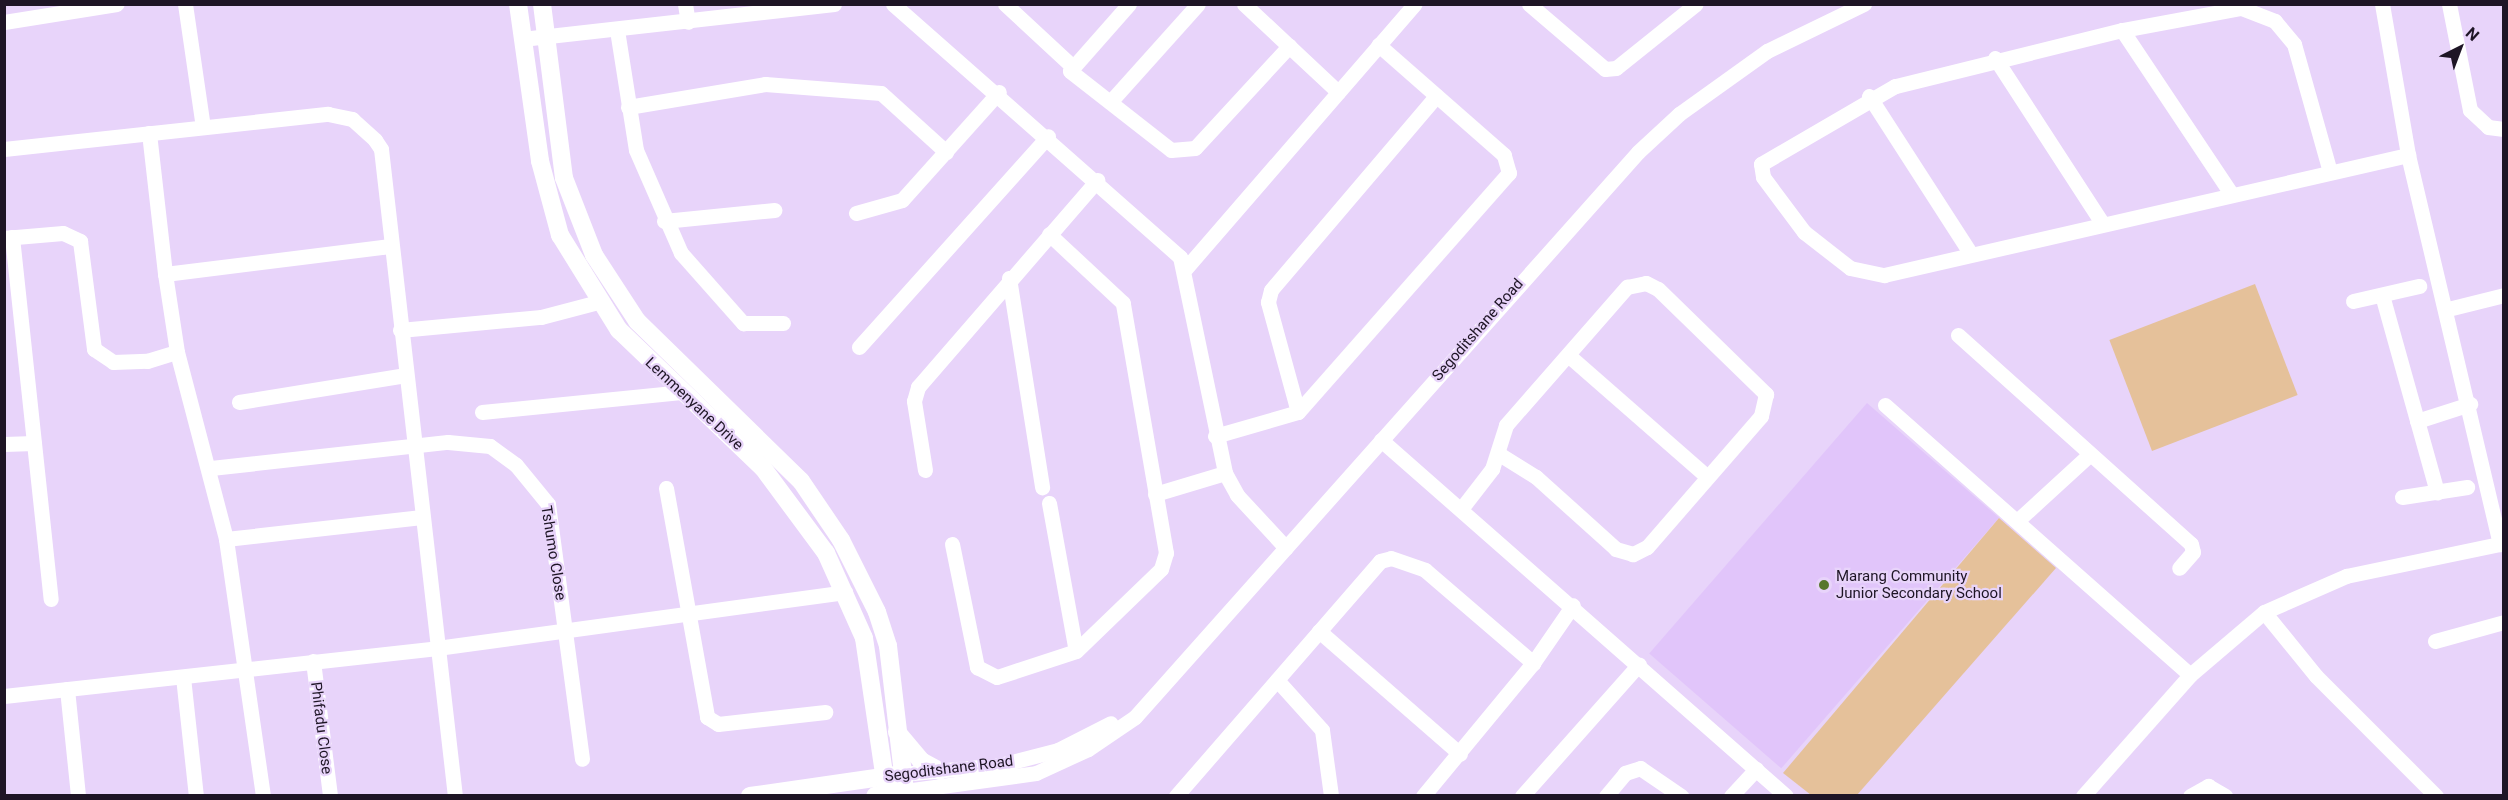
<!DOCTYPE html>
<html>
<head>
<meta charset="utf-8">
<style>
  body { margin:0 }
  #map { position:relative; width:2508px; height:800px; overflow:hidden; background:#e8d4fa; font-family:Roboto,sans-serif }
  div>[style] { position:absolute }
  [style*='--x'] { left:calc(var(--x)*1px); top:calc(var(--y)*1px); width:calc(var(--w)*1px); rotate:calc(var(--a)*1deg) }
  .built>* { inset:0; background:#e1c5fa; transform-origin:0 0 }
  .green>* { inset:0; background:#e5c19a; transform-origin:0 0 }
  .minor>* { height:15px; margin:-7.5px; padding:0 7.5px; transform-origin:7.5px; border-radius:7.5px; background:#fff }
  .major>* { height:18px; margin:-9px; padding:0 9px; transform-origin:9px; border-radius:9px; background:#fff }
  .dots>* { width:16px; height:16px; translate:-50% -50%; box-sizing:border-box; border:3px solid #e8d4fa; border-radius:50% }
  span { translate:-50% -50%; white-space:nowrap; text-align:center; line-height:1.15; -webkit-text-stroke:4.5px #e8d4fa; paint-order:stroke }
  .street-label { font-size:15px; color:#1e1525 }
  .poi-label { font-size:15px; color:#1e1525 }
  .left { translate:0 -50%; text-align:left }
  .frame { position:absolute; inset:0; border:6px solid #1e1525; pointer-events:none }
  .north { position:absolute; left:2430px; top:18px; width:60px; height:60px; -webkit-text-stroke:4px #e8d4fa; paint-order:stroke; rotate:42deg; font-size:16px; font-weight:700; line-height:24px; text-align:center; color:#1e1525 }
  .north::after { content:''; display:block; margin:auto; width:21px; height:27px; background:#1e1525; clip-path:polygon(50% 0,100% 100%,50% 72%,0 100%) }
</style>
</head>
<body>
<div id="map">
  <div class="built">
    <div style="left:1867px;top:403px;width:175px;height:332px;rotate:41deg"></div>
  </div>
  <div class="green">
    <div style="left:2255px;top:284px;width:119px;height:156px;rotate:69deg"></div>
    <div style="clip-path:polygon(1999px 518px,2056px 568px,1857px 795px,1811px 795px,1783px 773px)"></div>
  </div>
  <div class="minor">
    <div style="--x:185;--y:4;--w:124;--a:81.7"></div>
    <div style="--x:685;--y:4;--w:18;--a:81"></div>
    <div style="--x:893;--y:4;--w:383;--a:41.4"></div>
    <div style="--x:1180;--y:257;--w:221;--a:78.2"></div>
    <div style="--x:1225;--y:473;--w:25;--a:61"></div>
    <div style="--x:1237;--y:495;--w:72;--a:47.2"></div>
    <div style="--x:1005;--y:4;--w:93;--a:42.8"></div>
    <div style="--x:1129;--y:4;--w:89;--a:131.4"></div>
    <div style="--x:1070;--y:71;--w:128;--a:38"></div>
    <div style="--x:1171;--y:150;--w:24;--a:-5"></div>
    <div style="--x:1195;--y:148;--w:139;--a:-47.3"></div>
    <div style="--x:1244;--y:4;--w:129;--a:43.1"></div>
    <div style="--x:1529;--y:4;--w:100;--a:40.5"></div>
    <div style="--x:1605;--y:69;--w:11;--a:-5"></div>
    <div style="--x:1616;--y:68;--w:102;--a:-38.7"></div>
    <div style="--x:2382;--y:4;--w:153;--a:80.2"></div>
    <div style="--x:2408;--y:155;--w:400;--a:76.7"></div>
    <div style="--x:2449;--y:4;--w:108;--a:78.8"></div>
    <div style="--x:2470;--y:110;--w:25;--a:43"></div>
    <div style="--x:2488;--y:127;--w:16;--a:7"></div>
    <div style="--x:4;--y:22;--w:114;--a:-9.1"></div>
    <div style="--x:617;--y:30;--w:121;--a:81"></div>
    <div style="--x:636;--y:150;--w:112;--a:66.4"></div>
    <div style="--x:681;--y:253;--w:94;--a:48.5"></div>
    <div style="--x:743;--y:323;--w:40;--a:0"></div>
    <div style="--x:2122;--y:30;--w:198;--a:56.3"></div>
    <div style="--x:522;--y:39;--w:314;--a:-6.4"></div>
    <div style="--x:1995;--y:58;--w:198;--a:57"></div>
    <div style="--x:1869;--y:96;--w:187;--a:57.2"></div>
    <div style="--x:1111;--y:101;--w:130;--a:-48.1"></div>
    <div style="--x:628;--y:107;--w:139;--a:-9.5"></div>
    <div style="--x:765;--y:84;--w:116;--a:4.4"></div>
    <div style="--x:881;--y:93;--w:88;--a:42.2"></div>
    <div style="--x:149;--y:133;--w:142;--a:83.5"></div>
    <div style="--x:165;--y:274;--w:227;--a:-7.1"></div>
    <div style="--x:4;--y:149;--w:326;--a:-6.2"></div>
    <div style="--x:328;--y:114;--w:25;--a:12"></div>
    <div style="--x:352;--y:119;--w:31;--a:42"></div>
    <div style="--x:375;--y:140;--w:11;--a:56"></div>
    <div style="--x:381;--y:149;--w:651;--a:83.48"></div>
    <div style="--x:2330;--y:172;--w:133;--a:-105.7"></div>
    <div style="--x:2294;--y:44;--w:30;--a:-130"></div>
    <div style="--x:2275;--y:21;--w:36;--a:-159"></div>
    <div style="--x:2241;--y:8;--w:121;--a:169.5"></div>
    <div style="--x:2122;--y:30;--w:234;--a:166.1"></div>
    <div style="--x:1895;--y:86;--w:155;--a:149.8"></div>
    <div style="--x:1761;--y:164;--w:13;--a:81"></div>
    <div style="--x:1763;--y:177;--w:69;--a:53.3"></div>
    <div style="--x:1804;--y:232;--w:58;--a:38"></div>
    <div style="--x:1850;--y:268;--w:35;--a:12"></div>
    <div style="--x:1884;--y:275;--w:538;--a:-12.9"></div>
    <div style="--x:856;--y:213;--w:48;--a:-15.8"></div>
    <div style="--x:902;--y:200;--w:145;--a:-48.1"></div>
    <div style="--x:664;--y:221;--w:111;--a:-5.7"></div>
    <div style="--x:12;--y:237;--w:364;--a:83.9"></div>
    <div style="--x:4;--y:238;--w:59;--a:-4.8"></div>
    <div style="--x:63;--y:233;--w:19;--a:25"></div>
    <div style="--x:80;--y:241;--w:109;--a:82.6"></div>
    <div style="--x:94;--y:349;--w:23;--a:34"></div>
    <div style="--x:113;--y:362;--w:34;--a:-2"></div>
    <div style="--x:147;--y:361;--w:31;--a:-17"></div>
    <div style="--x:177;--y:352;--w:79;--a:-98.7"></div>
    <div style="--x:1186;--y:268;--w:349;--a:-49.1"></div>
    <div style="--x:1009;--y:278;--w:212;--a:81"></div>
    <div style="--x:2382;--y:295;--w:205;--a:74.4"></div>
    <div style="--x:2353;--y:301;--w:68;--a:-12.8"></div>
    <div style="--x:2448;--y:309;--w:58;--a:-14"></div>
    <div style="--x:400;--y:330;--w:142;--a:-5.3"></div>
    <div style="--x:541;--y:317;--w:59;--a:-14.7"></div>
    <div style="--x:1958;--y:335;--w:313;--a:41.9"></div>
    <div style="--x:2191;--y:544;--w:8;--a:76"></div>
    <div style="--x:2193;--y:552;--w:21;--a:131"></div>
    <div style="--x:859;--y:347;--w:283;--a:-48.1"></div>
    <div style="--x:177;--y:352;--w:193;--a:75.3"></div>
    <div style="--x:1568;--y:355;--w:184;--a:41.2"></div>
    <div style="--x:239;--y:402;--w:169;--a:-9.2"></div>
    <div style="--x:1885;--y:405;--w:407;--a:41.5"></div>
    <div style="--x:482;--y:412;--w:200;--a:-5.7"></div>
    <div style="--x:1298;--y:412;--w:114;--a:-105.3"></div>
    <div style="--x:1268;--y:302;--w:12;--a:-76"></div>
    <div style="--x:1271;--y:290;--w:255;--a:-49.6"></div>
    <div style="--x:2417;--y:421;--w:56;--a:-17.8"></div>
    <div style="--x:1215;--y:436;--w:86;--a:-16.1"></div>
    <div style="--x:1298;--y:412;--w:319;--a:-48.6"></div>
    <div style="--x:1509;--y:173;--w:19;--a:-106"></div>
    <div style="--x:1504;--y:155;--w:167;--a:-138.7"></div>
    <div style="--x:1381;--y:440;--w:539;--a:41.32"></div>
    <div style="--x:4;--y:444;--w:30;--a:-2"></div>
    <div style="--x:211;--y:468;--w:238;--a:-6.3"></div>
    <div style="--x:448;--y:442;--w:42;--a:5.4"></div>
    <div style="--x:490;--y:446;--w:32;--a:36"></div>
    <div style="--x:516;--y:465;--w:50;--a:50.6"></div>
    <div style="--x:548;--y:504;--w:257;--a:82.4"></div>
    <div style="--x:925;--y:470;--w:70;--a:-99.1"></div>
    <div style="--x:914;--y:401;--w:15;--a:-74"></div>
    <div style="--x:918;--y:387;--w:274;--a:-49.1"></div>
    <div style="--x:666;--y:488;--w:233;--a:79.8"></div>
    <div style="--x:707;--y:717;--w:13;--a:32"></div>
    <div style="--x:718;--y:724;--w:108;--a:-6.4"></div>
    <div style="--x:1155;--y:494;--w:73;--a:-16.7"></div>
    <div style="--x:2402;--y:497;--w:66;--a:-8.7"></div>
    <div style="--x:1049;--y:503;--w:150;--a:79.7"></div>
    <div style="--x:1461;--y:509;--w:51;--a:-52.2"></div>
    <div style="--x:1492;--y:469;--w:46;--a:-72.3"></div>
    <div style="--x:1506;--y:425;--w:184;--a:-48.8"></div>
    <div style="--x:1627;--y:287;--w:19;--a:-12"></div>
    <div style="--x:1646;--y:283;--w:13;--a:27"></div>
    <div style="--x:1658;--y:289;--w:151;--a:44.2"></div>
    <div style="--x:1766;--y:394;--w:23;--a:103"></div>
    <div style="--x:1761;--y:416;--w:174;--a:131"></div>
    <div style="--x:1647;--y:547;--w:16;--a:153"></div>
    <div style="--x:1633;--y:554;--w:18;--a:-164"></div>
    <div style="--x:1616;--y:549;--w:108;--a:-138"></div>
    <div style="--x:1536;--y:477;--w:44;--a:-148.1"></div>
    <div style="--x:2017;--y:521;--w:99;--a:-42.5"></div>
    <div style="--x:952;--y:544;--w:126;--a:78.5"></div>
    <div style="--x:977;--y:667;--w:22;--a:27"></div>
    <div style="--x:997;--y:677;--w:83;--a:-18.2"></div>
    <div style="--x:1076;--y:651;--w:118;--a:-44"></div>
    <div style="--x:1161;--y:569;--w:17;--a:-73"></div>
    <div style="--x:1166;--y:553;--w:254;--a:-99.8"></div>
    <div style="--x:1123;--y:303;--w:101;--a:-137"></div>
    <div style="--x:2264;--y:612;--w:82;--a:50.9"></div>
    <div style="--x:2316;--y:676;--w:170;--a:45"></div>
    <div style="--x:1319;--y:631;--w:187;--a:41.1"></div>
    <div style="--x:2435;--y:641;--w:72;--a:-15.4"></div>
    <div style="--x:313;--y:661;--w:136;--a:82.8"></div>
    <div style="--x:183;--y:677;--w:120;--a:83.8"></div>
    <div style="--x:1277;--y:680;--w:67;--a:48"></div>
    <div style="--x:1322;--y:730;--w:67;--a:82.2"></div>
    <div style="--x:67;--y:689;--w:108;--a:84.1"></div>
    <div style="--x:4;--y:696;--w:436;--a:-6.3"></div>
    <div style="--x:437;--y:648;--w:412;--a:-7.8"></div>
    <div style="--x:902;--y:774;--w:98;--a:-5.2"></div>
    <div style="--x:1000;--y:765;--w:60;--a:-14.5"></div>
    <div style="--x:1058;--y:750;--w:59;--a:-27"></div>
    <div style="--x:263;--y:796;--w:260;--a:-98.2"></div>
    <div style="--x:226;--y:539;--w:197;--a:-6.4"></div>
    <div style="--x:906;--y:796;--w:5;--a:-101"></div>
    <div style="--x:905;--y:791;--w:132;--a:-7.8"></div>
    <div style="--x:1036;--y:773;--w:57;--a:-24.8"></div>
    <div style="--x:1088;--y:749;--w:57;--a:-34.2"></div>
    <div style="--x:1135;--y:717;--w:756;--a:-48.32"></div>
    <div style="--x:1638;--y:152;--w:56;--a:-42.8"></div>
    <div style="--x:1679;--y:114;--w:108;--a:-35.6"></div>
    <div style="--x:1767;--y:51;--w:108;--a:-25.9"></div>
    <div style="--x:1176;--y:796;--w:311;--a:-49"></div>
    <div style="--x:1380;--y:561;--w:11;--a:-15"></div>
    <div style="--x:1391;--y:558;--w:36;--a:19"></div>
    <div style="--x:1425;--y:570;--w:143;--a:40.7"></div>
    <div style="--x:1423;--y:796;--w:173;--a:-50.4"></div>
    <div style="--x:1533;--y:663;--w:70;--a:-55.4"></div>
    <div style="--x:1522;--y:796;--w:176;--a:-48.4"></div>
    <div style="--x:1606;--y:796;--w:30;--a:-50"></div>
    <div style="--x:1625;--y:773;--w:16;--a:-18"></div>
    <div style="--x:1640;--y:768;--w:50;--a:34.3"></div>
    <div style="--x:1731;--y:796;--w:37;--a:-47"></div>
    <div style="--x:2083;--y:796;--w:162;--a:-48.5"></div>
    <div style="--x:2190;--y:675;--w:97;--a:-40.4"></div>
    <div style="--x:2264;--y:612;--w:90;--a:-23.7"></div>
    <div style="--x:2346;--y:576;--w:161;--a:-11.8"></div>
    <div style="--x:2190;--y:796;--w:21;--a:-29"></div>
    <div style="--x:2208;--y:786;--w:20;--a:30"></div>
  </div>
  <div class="major">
    <div style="--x:518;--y:4;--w:159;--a:82"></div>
    <div style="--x:540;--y:161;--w:77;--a:74.9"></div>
    <div style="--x:560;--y:235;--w:112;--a:58.2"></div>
    <div style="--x:619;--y:330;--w:199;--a:43.8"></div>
    <div style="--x:763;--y:468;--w:106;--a:53.5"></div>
    <div style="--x:826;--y:553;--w:93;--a:65.9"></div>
    <div style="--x:864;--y:638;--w:158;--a:81.6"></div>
    <div style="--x:542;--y:4;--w:175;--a:82.8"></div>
    <div style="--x:564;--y:178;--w:83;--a:68.7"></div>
    <div style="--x:594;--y:255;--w:79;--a:56.9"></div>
    <div style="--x:637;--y:321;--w:229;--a:44.3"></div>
    <div style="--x:801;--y:481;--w:71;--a:55.9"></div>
    <div style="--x:841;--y:540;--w:80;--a:63.4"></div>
    <div style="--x:877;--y:612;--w:36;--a:72"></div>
    <div style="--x:888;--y:646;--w:146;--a:83.3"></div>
    <div style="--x:905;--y:791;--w:30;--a:171"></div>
    <div style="--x:897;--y:732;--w:38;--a:50"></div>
    <div style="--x:921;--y:761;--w:21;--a:28"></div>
    <div style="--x:750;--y:796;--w:148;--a:-8.2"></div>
  </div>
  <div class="dots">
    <div style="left:1824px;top:585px;background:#57762c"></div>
  </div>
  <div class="street-label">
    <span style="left:1478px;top:330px;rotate:-49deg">Segoditshane Road</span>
    <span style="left:694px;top:404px;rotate:43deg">Lemmenyane Drive</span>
    <span style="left:553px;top:553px;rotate:81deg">Tshumo Close</span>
    <span style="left:321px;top:728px;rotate:83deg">Phifadu Close</span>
    <span style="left:949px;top:769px;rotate:-7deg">Segoditshane Road</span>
  </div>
  <div class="poi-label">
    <span class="left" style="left:1836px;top:585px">Marang Community<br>Junior Secondary School</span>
  </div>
  <div class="frame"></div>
  <div class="north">N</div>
</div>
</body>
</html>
